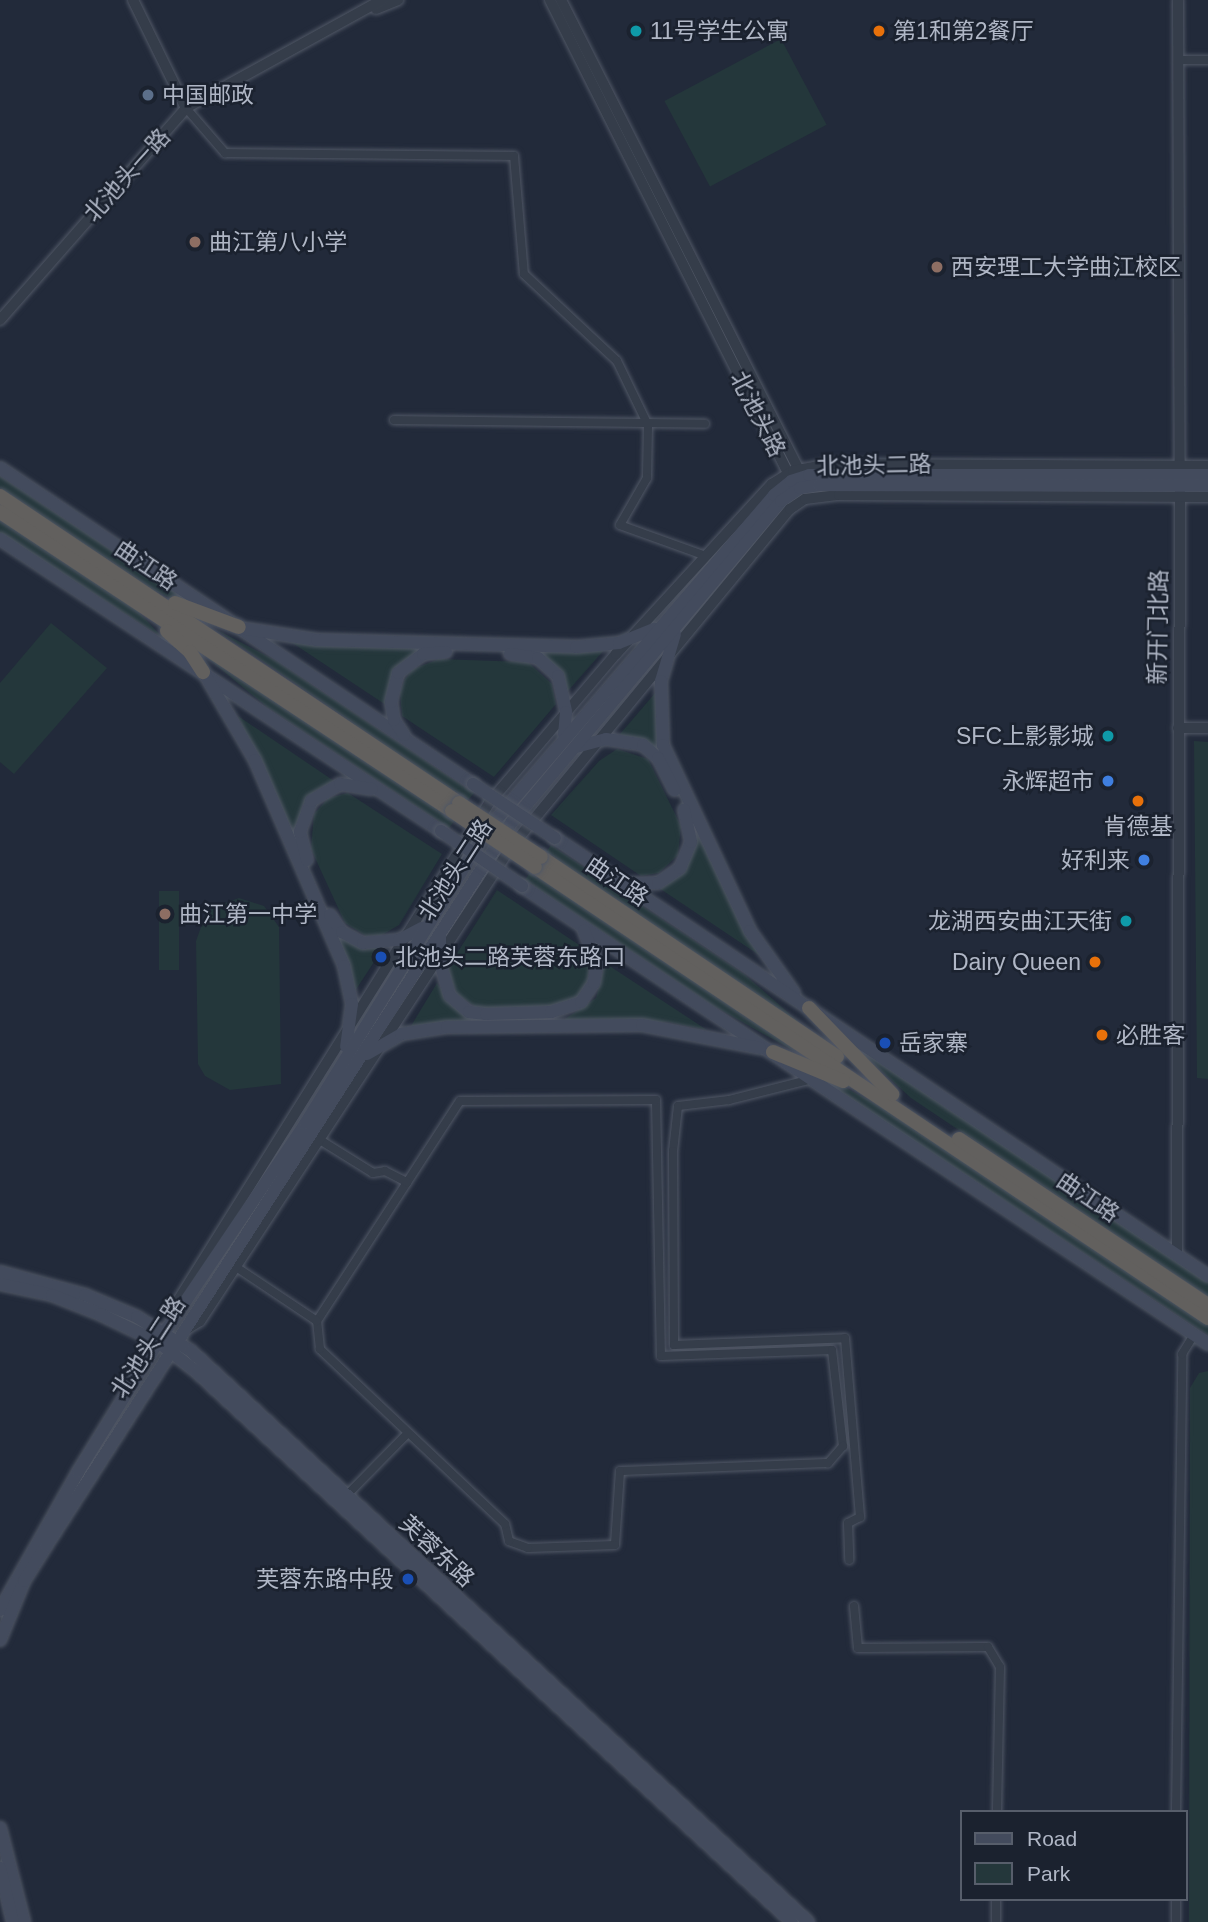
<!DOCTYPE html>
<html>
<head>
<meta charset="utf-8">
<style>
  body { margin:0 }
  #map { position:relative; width:1208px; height:1922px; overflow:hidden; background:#222a3a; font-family:Helvetica,"Noto Sans SC",sans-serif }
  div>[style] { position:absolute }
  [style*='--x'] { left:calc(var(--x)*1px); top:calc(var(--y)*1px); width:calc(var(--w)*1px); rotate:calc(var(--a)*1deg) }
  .green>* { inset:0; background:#24373b; transform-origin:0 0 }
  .roads { filter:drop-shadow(0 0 2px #505765) drop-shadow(0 0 2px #505765) }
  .minor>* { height:8px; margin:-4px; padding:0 4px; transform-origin:4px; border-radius:4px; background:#353d4a }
  .tertiary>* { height:10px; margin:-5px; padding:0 5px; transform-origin:5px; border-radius:5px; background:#353d4a }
  .secondary>* { height:12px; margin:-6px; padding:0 6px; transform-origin:6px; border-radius:6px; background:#434b5d }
  .trunk>* { height:14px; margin:-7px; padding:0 7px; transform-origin:7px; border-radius:7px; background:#62605e }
  .bridges { filter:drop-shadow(0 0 2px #505765) drop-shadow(0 0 2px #505765) }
  .secondary-bridge>* { height:12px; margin:-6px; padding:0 6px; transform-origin:6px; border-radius:6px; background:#434b5d }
  .trunk-bridge>* { height:14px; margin:-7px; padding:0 7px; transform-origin:7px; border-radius:7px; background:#62605e }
  .dots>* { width:19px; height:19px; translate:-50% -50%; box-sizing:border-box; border:4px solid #1b222f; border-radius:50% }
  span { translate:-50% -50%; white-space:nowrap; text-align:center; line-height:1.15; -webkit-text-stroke:5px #1b222f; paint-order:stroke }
  .poi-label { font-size:23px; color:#b0b7c6 }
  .left { translate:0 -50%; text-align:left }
  .right { translate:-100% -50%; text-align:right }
  .street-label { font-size:23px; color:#b0b7c6 }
  .legend { position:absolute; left:960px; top:1810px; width:228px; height:91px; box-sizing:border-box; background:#1b222f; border:2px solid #575e6b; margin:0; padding:9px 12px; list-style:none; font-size:21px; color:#b0b7c6 }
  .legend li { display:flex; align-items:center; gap:14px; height:35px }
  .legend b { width:35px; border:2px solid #575e6b }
</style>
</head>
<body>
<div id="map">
  <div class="green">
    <div style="left:781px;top:39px;width:97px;height:132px;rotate:62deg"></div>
    <div style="clip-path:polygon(0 476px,185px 599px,186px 601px,183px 604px,153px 590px,0 488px)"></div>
    <div style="clip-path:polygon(0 518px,134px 607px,163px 638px,0 533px)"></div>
    <div style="clip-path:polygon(51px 623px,107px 668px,14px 774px,0 762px,0 683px)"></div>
    <div style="clip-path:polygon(217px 630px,273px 659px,474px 793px,467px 801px)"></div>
    <div style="clip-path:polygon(291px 642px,423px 647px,393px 673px,386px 705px)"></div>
    <div style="clip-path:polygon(604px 650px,567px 692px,529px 652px)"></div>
    <div style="clip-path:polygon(200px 652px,455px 820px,449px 828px,267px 707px)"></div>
    <div style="clip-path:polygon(439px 659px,528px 662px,552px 684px,556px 704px,494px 777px,402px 716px,400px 692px,405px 679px,413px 669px)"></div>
    <div style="clip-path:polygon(656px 692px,656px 722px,663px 755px,620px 734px)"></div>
    <div style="clip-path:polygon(238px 716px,334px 781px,315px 791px,302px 806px,296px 844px)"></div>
    <div style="clip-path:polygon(1194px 741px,1208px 742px,1208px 1079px,1197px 1078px)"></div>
    <div style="clip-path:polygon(617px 749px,648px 759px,681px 826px,678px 855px,659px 873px,641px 876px,551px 815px,599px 761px)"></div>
    <div style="clip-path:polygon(348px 793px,442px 854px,399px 925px,382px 935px,366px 936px,345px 923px,311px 849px,314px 814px,328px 798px)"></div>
    <div style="clip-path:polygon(695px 832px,709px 853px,759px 955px,659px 888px,687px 866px)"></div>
    <div style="clip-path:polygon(551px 845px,744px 974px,807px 1029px,545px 854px)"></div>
    <div style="clip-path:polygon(531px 871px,796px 1048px,794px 1051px,712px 1005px,525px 880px)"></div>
    <div style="clip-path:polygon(497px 890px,591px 953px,586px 992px,565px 1006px,480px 1010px,457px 994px,447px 969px)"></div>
    <div style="left:159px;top:891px;width:20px;height:79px"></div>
    <div style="clip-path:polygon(239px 898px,264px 906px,279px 927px,281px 1084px,230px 1090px,205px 1076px,198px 1064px,196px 941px,205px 916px,214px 907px)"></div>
    <div style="clip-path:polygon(333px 928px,383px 948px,355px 991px)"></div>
    <div style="clip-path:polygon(605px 963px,707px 1030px,667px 1022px,562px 1021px,596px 998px)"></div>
    <div style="clip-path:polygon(437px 983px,454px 1007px,480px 1022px,411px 1026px)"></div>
    <div style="clip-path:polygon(852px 1044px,1208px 1282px,1208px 1297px,911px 1098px)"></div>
    <div style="clip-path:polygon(824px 1077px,879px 1105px,1208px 1324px,1208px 1335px,822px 1080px)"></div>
    <div style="clip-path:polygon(1208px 1371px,1208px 1922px,1189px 1922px,1190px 1388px,1199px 1373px)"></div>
  </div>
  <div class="roads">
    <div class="minor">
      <div style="--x:1178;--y:60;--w:30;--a:0"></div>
      <div style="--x:186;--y:108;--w:60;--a:49.1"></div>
      <div style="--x:225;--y:153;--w:289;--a:0.6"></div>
      <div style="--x:514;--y:156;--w:118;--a:85.2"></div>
      <div style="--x:524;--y:274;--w:127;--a:43.1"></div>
      <div style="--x:617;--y:361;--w:71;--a:64.2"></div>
      <div style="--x:648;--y:425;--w:53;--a:91.1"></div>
      <div style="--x:647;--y:478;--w:54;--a:119.9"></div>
      <div style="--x:620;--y:525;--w:91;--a:19.8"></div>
      <div style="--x:394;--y:420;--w:311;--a:0.7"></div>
      <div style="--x:812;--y:1079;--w:86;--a:165.8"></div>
      <div style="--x:729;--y:1100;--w:51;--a:173.3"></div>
      <div style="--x:678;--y:1106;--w:45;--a:96.3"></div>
      <div style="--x:673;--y:1151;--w:194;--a:89.7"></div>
      <div style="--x:674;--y:1345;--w:171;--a:-2.3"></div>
      <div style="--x:845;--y:1338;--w:180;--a:85.2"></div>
      <div style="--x:860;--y:1517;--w:13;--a:153"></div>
      <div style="--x:848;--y:1523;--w:37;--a:88"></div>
      <div style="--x:656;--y:1100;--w:256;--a:88.9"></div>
      <div style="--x:661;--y:1356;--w:171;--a:-2"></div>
      <div style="--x:832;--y:1350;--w:97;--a:83.5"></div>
      <div style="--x:843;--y:1446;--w:23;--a:131"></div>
      <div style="--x:828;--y:1463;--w:208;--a:177.8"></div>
      <div style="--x:620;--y:1471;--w:74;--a:93.9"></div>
      <div style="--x:615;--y:1545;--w:87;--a:178"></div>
      <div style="--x:528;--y:1548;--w:20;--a:-160"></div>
      <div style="--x:509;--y:1541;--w:17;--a:-103"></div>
      <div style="--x:505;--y:1524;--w:255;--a:-136.6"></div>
      <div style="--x:320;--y:1349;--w:28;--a:-96"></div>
      <div style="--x:317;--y:1321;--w:262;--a:-57"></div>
      <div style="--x:460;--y:1101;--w:196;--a:-0.3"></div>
      <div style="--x:320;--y:1140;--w:62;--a:31.9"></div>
      <div style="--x:373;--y:1173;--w:12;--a:-9"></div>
      <div style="--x:385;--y:1171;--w:25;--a:27"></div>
      <div style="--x:236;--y:1267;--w:97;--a:33.7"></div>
      <div style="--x:346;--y:1496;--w:88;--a:-45.5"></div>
      <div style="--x:854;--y:1606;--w:42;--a:84.6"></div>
      <div style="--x:858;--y:1648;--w:130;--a:-0.4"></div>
      <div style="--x:988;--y:1647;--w:23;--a:59"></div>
      <div style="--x:1000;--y:1667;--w:145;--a:91.2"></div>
      <div style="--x:1176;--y:1812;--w:458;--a:-89.2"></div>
      <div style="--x:1182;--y:1354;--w:22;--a:-58"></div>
      <div style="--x:1176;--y:1899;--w:23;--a:90"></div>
      <div style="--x:996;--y:1922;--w:23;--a:-90"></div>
    </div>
    <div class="tertiary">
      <div style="--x:133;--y:0;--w:120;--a:63.9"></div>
      <div style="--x:550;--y:0;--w:536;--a:63.29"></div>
      <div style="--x:561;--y:0;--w:531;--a:63.15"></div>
      <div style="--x:1178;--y:0;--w:470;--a:89.8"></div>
      <div style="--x:376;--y:9;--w:24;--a:-22"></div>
      <div style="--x:0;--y:320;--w:282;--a:-48.7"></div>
      <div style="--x:186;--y:108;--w:224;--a:-28.9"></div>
      <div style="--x:1178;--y:728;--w:30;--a:0"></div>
      <div style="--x:1177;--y:1255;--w:763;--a:-89.77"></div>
      <div style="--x:175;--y:1313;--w:9;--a:-84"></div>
      <div style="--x:176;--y:1304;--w:591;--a:-58"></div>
      <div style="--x:489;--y:803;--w:196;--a:-49.6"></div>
      <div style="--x:616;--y:654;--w:231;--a:-47.5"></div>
      <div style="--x:772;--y:484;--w:25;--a:-32"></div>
      <div style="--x:793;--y:471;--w:36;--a:-11"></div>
      <div style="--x:828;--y:464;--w:380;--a:0.3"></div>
      <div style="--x:185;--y:1330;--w:17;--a:-31"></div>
      <div style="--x:200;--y:1321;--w:567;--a:-56.73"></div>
      <div style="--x:511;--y:847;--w:438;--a:-50.5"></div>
      <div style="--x:790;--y:509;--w:18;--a:-34"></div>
      <div style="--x:805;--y:499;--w:34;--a:-7"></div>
      <div style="--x:839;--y:495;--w:369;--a:0.3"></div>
    </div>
    <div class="secondary">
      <div style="--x:0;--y:468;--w:569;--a:33.75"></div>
      <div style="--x:0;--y:539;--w:529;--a:33.51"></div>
      <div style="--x:246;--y:629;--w:72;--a:8.8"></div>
      <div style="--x:317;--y:640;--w:259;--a:1.5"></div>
      <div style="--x:576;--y:647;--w:43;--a:-5.3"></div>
      <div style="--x:619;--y:643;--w:38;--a:-22"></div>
      <div style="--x:675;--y:634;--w:49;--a:106.6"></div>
      <div style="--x:661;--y:681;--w:64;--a:88.2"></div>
      <div style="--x:663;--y:745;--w:205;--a:64.9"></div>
      <div style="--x:750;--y:931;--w:76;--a:54.6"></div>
      <div style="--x:510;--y:654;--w:28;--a:8"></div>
      <div style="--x:538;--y:658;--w:27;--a:42"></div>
      <div style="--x:558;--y:676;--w:37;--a:77"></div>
      <div style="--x:566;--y:712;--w:22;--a:95"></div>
      <div style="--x:207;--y:678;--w:95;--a:59.7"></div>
      <div style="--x:255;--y:760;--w:224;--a:66.6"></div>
      <div style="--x:344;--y:966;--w:39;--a:78"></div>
      <div style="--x:352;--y:1004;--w:43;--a:97.9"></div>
      <div style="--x:404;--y:735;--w:18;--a:-124"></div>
      <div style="--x:394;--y:720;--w:18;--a:-99"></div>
      <div style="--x:391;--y:702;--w:30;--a:-76"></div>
      <div style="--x:398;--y:673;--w:31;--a:-37"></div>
      <div style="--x:423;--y:654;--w:23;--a:-5"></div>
      <div style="--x:576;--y:747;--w:31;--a:-15"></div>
      <div style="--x:606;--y:739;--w:37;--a:9"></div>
      <div style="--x:643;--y:745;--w:20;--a:41"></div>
      <div style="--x:658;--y:758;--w:36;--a:63"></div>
      <div style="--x:555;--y:838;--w:786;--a:33.85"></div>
      <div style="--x:307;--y:860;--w:29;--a:-104"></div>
      <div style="--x:300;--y:832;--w:33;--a:-70"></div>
      <div style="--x:311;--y:801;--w:34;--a:-30"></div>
      <div style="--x:340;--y:784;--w:32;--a:9"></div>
      <div style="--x:626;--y:884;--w:32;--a:-2"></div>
      <div style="--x:658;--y:883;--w:27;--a:-34"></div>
      <div style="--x:680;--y:868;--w:28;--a:-67"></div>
      <div style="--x:691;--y:842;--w:33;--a:-102"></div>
      <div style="--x:522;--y:886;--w:825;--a:33.73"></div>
      <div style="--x:330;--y:915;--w:21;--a:55"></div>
      <div style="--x:342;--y:932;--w:24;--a:28"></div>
      <div style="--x:363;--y:943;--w:36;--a:-5"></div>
      <div style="--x:399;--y:940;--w:26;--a:-28"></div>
      <div style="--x:440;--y:934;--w:28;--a:90"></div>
      <div style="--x:440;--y:962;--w:35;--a:74"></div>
      <div style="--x:450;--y:996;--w:25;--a:40"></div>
      <div style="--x:469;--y:1012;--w:17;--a:7"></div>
      <div style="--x:486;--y:1014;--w:65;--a:-1.8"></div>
      <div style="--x:551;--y:1012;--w:32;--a:-18"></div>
      <div style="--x:581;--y:1002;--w:23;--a:-56"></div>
      <div style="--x:594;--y:983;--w:20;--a:-81"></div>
      <div style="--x:597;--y:963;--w:35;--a:-112"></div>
      <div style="--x:367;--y:1054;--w:39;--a:-30"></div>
      <div style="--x:401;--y:1034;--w:47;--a:-8.7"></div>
      <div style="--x:447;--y:1027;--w:195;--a:-0.6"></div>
      <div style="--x:642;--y:1025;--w:120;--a:11"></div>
      <div style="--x:0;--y:1272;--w:88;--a:15.1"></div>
      <div style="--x:85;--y:1295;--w:56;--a:22.9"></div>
      <div style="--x:137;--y:1317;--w:64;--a:32.2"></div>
      <div style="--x:191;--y:1351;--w:841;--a:42.78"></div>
      <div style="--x:0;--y:1284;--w:53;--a:11.9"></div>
      <div style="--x:52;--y:1295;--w:52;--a:21.6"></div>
      <div style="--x:100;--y:1314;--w:64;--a:25.8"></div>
      <div style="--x:158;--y:1342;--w:49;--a:37.6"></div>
      <div style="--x:197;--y:1372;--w:810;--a:42.75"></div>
      <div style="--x:0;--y:1610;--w:159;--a:-60.5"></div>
      <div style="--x:78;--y:1472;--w:153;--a:-58.4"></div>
      <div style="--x:158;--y:1342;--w:263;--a:-56"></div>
      <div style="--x:305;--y:1124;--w:347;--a:-58.2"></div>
      <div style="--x:488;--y:829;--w:440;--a:-49.4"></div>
      <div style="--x:774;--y:495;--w:22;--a:-39"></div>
      <div style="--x:791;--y:481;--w:19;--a:-18"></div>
      <div style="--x:809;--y:475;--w:399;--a:0"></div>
      <div style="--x:0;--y:1640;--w:64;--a:-67.9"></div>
      <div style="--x:24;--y:1581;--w:41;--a:-57.8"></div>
      <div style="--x:46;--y:1546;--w:860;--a:-57.25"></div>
      <div style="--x:511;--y:823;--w:420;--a:-50"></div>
      <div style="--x:781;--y:501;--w:23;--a:-34"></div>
      <div style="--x:800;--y:488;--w:19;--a:-9"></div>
      <div style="--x:819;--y:485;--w:389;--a:0.1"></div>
      <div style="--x:0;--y:1828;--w:97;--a:75.7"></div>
      <div style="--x:0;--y:1868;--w:56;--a:76.5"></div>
    </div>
    <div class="trunk">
      <div style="--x:0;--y:496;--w:552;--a:33.78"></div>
      <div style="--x:0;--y:512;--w:542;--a:33.48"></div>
      <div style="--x:175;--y:603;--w:68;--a:20.6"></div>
      <div style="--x:167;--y:631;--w:31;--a:42"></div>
      <div style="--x:190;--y:652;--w:24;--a:57"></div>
      <div style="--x:541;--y:857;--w:357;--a:34"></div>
      <div style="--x:535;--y:867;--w:810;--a:33.83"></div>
      <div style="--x:809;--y:1008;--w:120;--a:46"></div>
      <div style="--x:773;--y:1052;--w:76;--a:22.5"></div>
      <div style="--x:959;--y:1139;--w:299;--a:33.7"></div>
    </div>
  </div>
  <div class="bridges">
    <div class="secondary-bridge">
      <div style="--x:473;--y:784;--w:98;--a:33.4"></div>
      <div style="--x:441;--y:831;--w:98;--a:34.2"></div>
    </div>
    <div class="trunk-bridge">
      <div style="--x:459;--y:803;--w:98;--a:33.4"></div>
      <div style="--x:452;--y:811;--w:100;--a:34"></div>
    </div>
  </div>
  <div class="dots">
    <div style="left:636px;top:31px;background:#0f9aa8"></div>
    <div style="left:879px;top:31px;background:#e8710a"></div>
    <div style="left:148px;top:95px;background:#5c6f8a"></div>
    <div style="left:195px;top:242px;background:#8d6e63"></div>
    <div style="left:937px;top:267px;background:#8d6e63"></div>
    <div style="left:1108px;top:736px;background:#0f9aa8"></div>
    <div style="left:1108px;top:781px;background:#3f7fe0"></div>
    <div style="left:1138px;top:801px;background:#e8710a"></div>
    <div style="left:1144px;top:860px;background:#3f7fe0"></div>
    <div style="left:165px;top:914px;background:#8d6e63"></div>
    <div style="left:1126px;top:921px;background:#0f9aa8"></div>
    <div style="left:381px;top:957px;background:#1a4fb4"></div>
    <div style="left:1095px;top:962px;background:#e8710a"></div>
    <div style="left:1102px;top:1035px;background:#e8710a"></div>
    <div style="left:885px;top:1043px;background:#1a4fb4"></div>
    <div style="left:408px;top:1579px;background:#1a4fb4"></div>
  </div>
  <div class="poi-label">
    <span class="left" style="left:650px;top:31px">11号学生公寓</span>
    <span class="left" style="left:893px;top:31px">第1和第2餐厅</span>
    <span class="left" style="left:162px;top:95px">中国邮政</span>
    <span class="left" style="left:209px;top:242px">曲江第八小学</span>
    <span class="left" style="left:951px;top:267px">西安理工大学曲江校区</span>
    <span class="right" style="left:1094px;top:736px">SFC上影影城</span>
    <span class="right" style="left:1094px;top:781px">永辉超市</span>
    <span style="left:1138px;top:826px">肯德基</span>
    <span class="right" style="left:1130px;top:860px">好利来</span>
    <span class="left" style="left:179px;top:914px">曲江第一中学</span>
    <span class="right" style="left:1112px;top:921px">龙湖西安曲江天街</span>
    <span class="left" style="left:395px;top:957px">北池头二路芙蓉东路口</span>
    <span class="right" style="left:1081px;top:962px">Dairy Queen</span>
    <span class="left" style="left:1116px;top:1035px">必胜客</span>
    <span class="left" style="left:899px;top:1043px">岳家寨</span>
    <span class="right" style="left:394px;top:1579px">芙蓉东路中段</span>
  </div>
  <div class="street-label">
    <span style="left:127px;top:175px;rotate:-48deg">北池头一路</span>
    <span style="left:758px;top:414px;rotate:63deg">北池头路</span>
    <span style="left:874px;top:465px;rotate:-1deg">北池头二路</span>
    <span style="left:146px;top:565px;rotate:34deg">曲江路</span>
    <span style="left:1158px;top:627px;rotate:-89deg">新开门北路</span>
    <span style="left:455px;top:870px;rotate:-57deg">北池头二路</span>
    <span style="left:617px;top:881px;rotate:34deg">曲江路</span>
    <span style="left:1088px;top:1197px;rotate:34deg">曲江路</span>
    <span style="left:148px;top:1347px;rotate:-57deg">北池头二路</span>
    <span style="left:437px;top:1551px;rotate:43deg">芙蓉东路</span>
  </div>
  <ul class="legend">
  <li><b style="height:9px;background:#434b5d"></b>Road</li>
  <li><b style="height:19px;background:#24373b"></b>Park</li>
  </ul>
</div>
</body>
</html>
